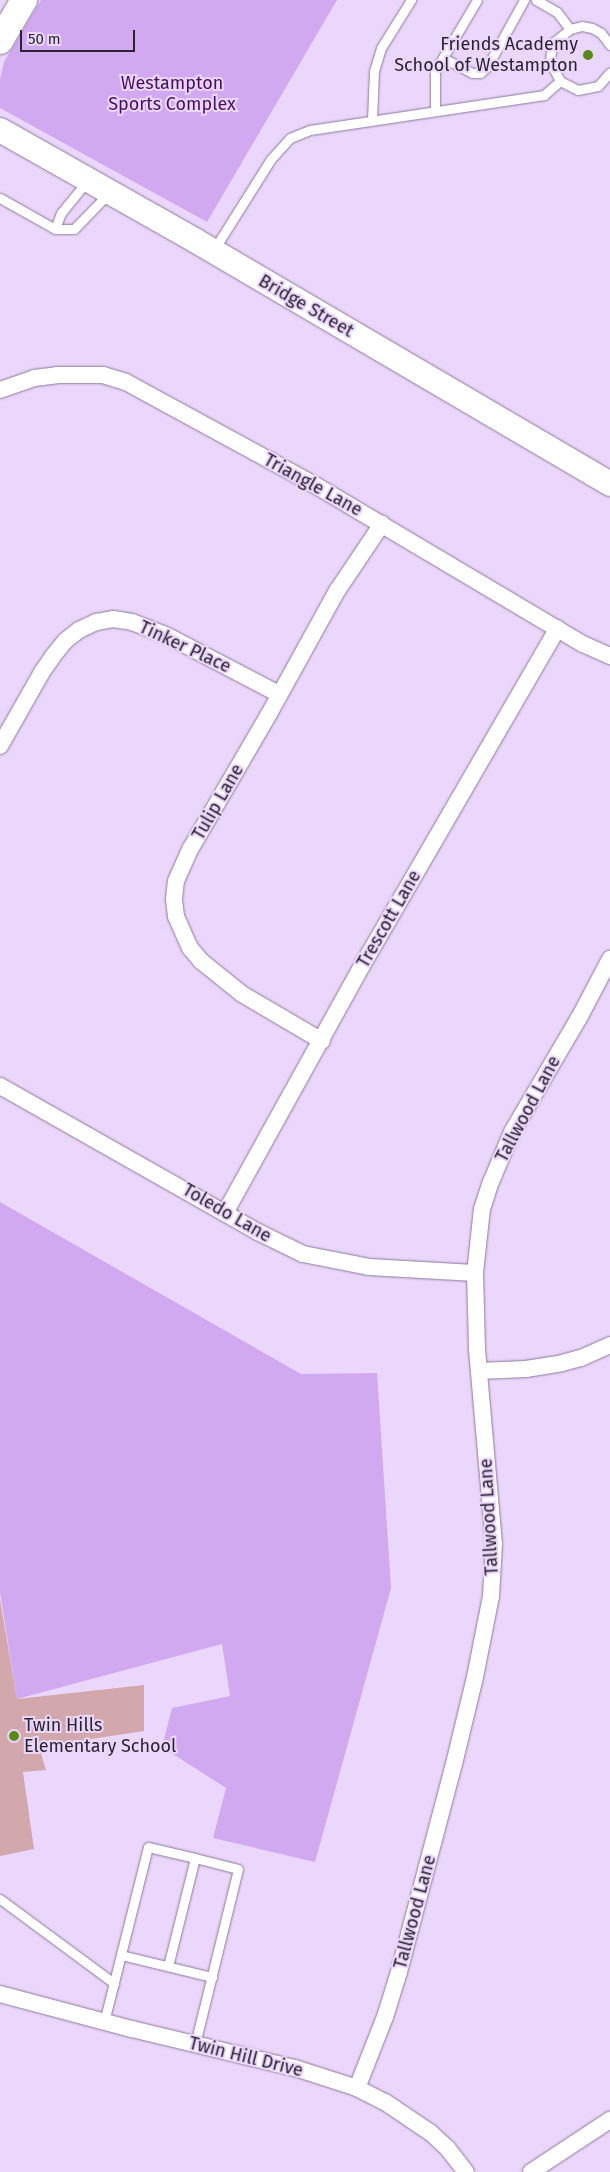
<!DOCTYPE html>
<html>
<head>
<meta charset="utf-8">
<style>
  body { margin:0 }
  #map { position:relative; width:610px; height:2172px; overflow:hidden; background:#ebd7fb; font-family:"Fira Sans",sans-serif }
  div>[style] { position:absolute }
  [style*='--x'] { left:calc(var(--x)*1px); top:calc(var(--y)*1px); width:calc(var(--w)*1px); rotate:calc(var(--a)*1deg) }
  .green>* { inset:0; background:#d1a9f0 }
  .building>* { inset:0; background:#d3a8ad }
  .roads { filter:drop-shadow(0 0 1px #8b7a9a) drop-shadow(0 0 1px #8b7a9a) }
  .lane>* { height:9px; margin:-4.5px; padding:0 4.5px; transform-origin:4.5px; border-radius:4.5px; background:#fff }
  .street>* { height:16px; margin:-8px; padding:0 8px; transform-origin:8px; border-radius:8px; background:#fff }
  .secondary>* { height:24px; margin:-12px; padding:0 12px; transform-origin:12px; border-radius:12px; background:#fff }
  .primary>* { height:26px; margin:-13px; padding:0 13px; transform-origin:13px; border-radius:13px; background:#fff }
  .dots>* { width:14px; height:14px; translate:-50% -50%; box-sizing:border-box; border:2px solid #ebd7fb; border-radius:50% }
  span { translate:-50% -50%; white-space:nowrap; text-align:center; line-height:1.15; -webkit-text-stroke:4px #ebd7fb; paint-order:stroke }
  .poi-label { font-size:18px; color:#2b2330 }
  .right { translate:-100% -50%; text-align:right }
  .left { translate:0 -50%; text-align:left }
  .park-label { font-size:18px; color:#480c67 }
  .street-label { font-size:18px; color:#2b2330 }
  .scale { position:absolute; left:20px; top:30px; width:115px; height:22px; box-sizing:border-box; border:2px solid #2b2330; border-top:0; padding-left:6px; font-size:15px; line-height:18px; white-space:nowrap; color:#2b2330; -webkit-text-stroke:4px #ebd7fb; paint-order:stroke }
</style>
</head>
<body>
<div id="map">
  <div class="green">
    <div style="clip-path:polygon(41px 0,337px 0,207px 222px,0 108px,0 79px,4px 62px)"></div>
    <div style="clip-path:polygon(0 1202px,301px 1374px,377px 1373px,391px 1588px,315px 1862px,213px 1838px,226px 1788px,162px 1747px,172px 1708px,230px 1696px,222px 1644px,17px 1699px,0 1592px)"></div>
  </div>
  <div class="building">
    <div style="clip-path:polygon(0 1599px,17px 1699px,144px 1685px,144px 1731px,39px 1747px,46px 1770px,23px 1772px,34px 1849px,0 1856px)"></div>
  </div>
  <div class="roads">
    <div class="lane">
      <div style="--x:536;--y:0;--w:24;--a:30"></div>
      <div style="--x:557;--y:12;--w:21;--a:53"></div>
      <div style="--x:610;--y:45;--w:15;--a:-127"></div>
      <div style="--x:601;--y:33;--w:10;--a:-151"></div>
      <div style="--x:592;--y:28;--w:10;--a:-169"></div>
      <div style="--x:582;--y:26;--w:12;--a:166"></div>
      <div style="--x:570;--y:29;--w:21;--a:141"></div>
      <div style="--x:554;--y:42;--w:9;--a:108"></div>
      <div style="--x:551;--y:51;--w:11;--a:95"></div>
      <div style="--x:550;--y:62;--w:21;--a:62"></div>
      <div style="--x:560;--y:81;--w:20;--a:27"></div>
      <div style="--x:578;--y:90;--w:20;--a:-11"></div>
      <div style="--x:598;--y:86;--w:18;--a:-49"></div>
      <div style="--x:443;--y:58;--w:33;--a:27"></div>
      <div style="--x:472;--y:73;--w:8;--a:0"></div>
      <div style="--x:480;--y:73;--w:9;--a:-41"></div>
      <div style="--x:487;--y:67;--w:77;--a:-61.1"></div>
      <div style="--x:435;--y:111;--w:40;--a:-90"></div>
      <div style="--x:435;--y:71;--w:82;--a:-59.4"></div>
      <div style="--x:372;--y:120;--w:49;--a:-87.7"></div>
      <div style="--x:374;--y:71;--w:24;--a:-73"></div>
      <div style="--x:381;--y:48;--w:57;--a:-58"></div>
      <div style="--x:88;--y:180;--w:43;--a:129.3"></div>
      <div style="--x:61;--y:213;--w:17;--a:111"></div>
      <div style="--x:55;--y:229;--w:19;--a:0"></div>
      <div style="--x:74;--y:229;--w:49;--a:-45.8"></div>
      <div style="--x:0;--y:198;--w:63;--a:29.4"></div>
      <div style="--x:213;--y:251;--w:109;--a:-57.8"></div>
      <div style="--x:271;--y:159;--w:28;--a:-48"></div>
      <div style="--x:290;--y:138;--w:22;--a:-22"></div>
      <div style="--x:310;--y:130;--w:237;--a:-8.5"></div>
      <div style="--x:544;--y:95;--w:21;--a:-41"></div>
      <div style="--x:195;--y:1858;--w:44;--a:14.3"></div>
      <div style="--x:238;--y:1869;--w:180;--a:103.8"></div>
      <div style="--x:0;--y:1899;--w:142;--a:36.4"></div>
      <div style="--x:121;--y:1955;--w:94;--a:13.6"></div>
      <div style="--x:104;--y:2022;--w:180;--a:-75.9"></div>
      <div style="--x:148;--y:1847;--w:48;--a:13.2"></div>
      <div style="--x:195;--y:1858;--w:111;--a:104"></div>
    </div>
    <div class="street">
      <div style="--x:0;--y:390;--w:36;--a:-19"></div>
      <div style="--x:34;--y:378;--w:23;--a:-7"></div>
      <div style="--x:57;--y:375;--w:46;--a:0"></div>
      <div style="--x:103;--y:375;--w:24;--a:17"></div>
      <div style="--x:126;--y:382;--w:215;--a:28.6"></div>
      <div style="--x:315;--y:485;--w:312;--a:30.7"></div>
      <div style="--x:583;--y:644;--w:30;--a:24"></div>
      <div style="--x:0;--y:746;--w:85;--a:-60.4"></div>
      <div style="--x:42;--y:672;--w:19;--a:-55"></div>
      <div style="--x:53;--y:656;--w:19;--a:-51"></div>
      <div style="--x:65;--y:641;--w:18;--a:-38"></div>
      <div style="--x:79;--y:630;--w:19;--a:-25"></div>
      <div style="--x:96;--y:622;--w:17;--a:-10"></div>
      <div style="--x:113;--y:619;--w:19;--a:9"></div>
      <div style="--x:132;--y:622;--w:36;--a:21"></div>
      <div style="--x:166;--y:635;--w:127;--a:27.6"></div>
      <div style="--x:322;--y:1041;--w:93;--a:-149.6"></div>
      <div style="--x:242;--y:994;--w:53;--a:-141.2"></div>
      <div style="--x:201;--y:961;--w:17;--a:-130"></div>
      <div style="--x:190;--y:948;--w:35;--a:-114"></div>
      <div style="--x:176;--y:916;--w:17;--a:-97"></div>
      <div style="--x:174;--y:899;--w:18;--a:-84"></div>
      <div style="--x:176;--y:881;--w:36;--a:-66"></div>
      <div style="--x:191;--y:848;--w:155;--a:-59.8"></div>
      <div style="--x:269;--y:714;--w:141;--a:-61.1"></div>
      <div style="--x:337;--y:591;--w:81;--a:-56.1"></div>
      <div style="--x:0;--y:1086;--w:296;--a:29.5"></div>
      <div style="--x:258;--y:1232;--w:50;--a:26.1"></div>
      <div style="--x:303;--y:1254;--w:67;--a:11.1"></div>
      <div style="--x:369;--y:1267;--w:106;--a:3.2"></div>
      <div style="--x:225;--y:1213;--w:285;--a:-61"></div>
      <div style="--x:363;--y:964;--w:388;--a:-59.9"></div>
      <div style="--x:479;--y:1371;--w:47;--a:-2.4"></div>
      <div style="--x:526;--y:1369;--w:36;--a:-9"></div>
      <div style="--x:562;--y:1363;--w:20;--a:-15"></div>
      <div style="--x:581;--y:1358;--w:32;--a:-24"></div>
      <div style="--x:0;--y:1994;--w:137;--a:14.9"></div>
      <div style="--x:132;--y:2029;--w:168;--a:13.5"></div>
      <div style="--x:295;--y:2068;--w:65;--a:17.9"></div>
      <div style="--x:357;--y:2088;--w:31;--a:27"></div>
      <div style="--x:385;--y:2102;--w:55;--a:34"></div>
      <div style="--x:431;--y:2133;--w:23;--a:43"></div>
      <div style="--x:448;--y:2149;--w:29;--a:52"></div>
      <div style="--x:357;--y:2088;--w:76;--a:-68.5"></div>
      <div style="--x:385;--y:2017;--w:47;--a:-72.7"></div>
      <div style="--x:399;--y:1972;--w:215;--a:-75.2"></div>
      <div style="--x:454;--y:1764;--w:89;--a:-76.4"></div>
      <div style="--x:475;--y:1677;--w:83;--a:-78.8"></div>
      <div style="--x:491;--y:1596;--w:52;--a:-86.7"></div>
      <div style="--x:494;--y:1544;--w:196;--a:-95"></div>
      <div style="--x:477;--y:1349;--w:76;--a:-91.5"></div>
      <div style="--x:475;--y:1273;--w:64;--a:-83.8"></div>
      <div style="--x:482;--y:1209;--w:28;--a:-72"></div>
      <div style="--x:491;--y:1182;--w:54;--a:-67.2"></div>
      <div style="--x:512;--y:1132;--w:132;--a:-59.6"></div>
      <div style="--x:579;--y:1018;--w:67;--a:-62.3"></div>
      <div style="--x:531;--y:2172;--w:95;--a:-33.4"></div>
    </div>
    <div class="secondary">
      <div style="--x:0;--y:130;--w:225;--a:29.5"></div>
      <div style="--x:196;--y:241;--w:480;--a:30.4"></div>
    </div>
    <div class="primary">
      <div style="--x:0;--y:41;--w:48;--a:-59.7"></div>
    </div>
  </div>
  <div class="dots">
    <div style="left:588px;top:55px;background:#5b8818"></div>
    <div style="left:14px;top:1736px;background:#5b8818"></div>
  </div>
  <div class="poi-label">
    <span class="right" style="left:578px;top:55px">Friends Academy<br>School of Westampton</span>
    <span class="left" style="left:24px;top:1736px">Twin Hills<br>Elementary School</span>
  </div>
  <div class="park-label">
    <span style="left:172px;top:94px">Westampton<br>Sports Complex</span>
  </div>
  <div class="street-label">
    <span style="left:306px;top:306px;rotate:30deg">Bridge Street</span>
    <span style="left:313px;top:485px;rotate:29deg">Triangle Lane</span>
    <span style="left:185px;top:647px;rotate:25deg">Tinker Place</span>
    <span style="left:218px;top:802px;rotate:-60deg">Tulip Lane</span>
    <span style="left:389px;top:919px;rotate:-60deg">Trescott Lane</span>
    <span style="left:528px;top:1109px;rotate:-62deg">Tallwood Lane</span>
    <span style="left:227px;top:1213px;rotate:30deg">Toledo Lane</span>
    <span style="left:489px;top:1517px;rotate:-93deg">Tallwood Lane</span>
    <span style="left:415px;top:1912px;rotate:-75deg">Tallwood Lane</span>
    <span style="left:246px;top:2057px;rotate:14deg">Twin Hill Drive</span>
  </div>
  <div class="scale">50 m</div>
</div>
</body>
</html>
